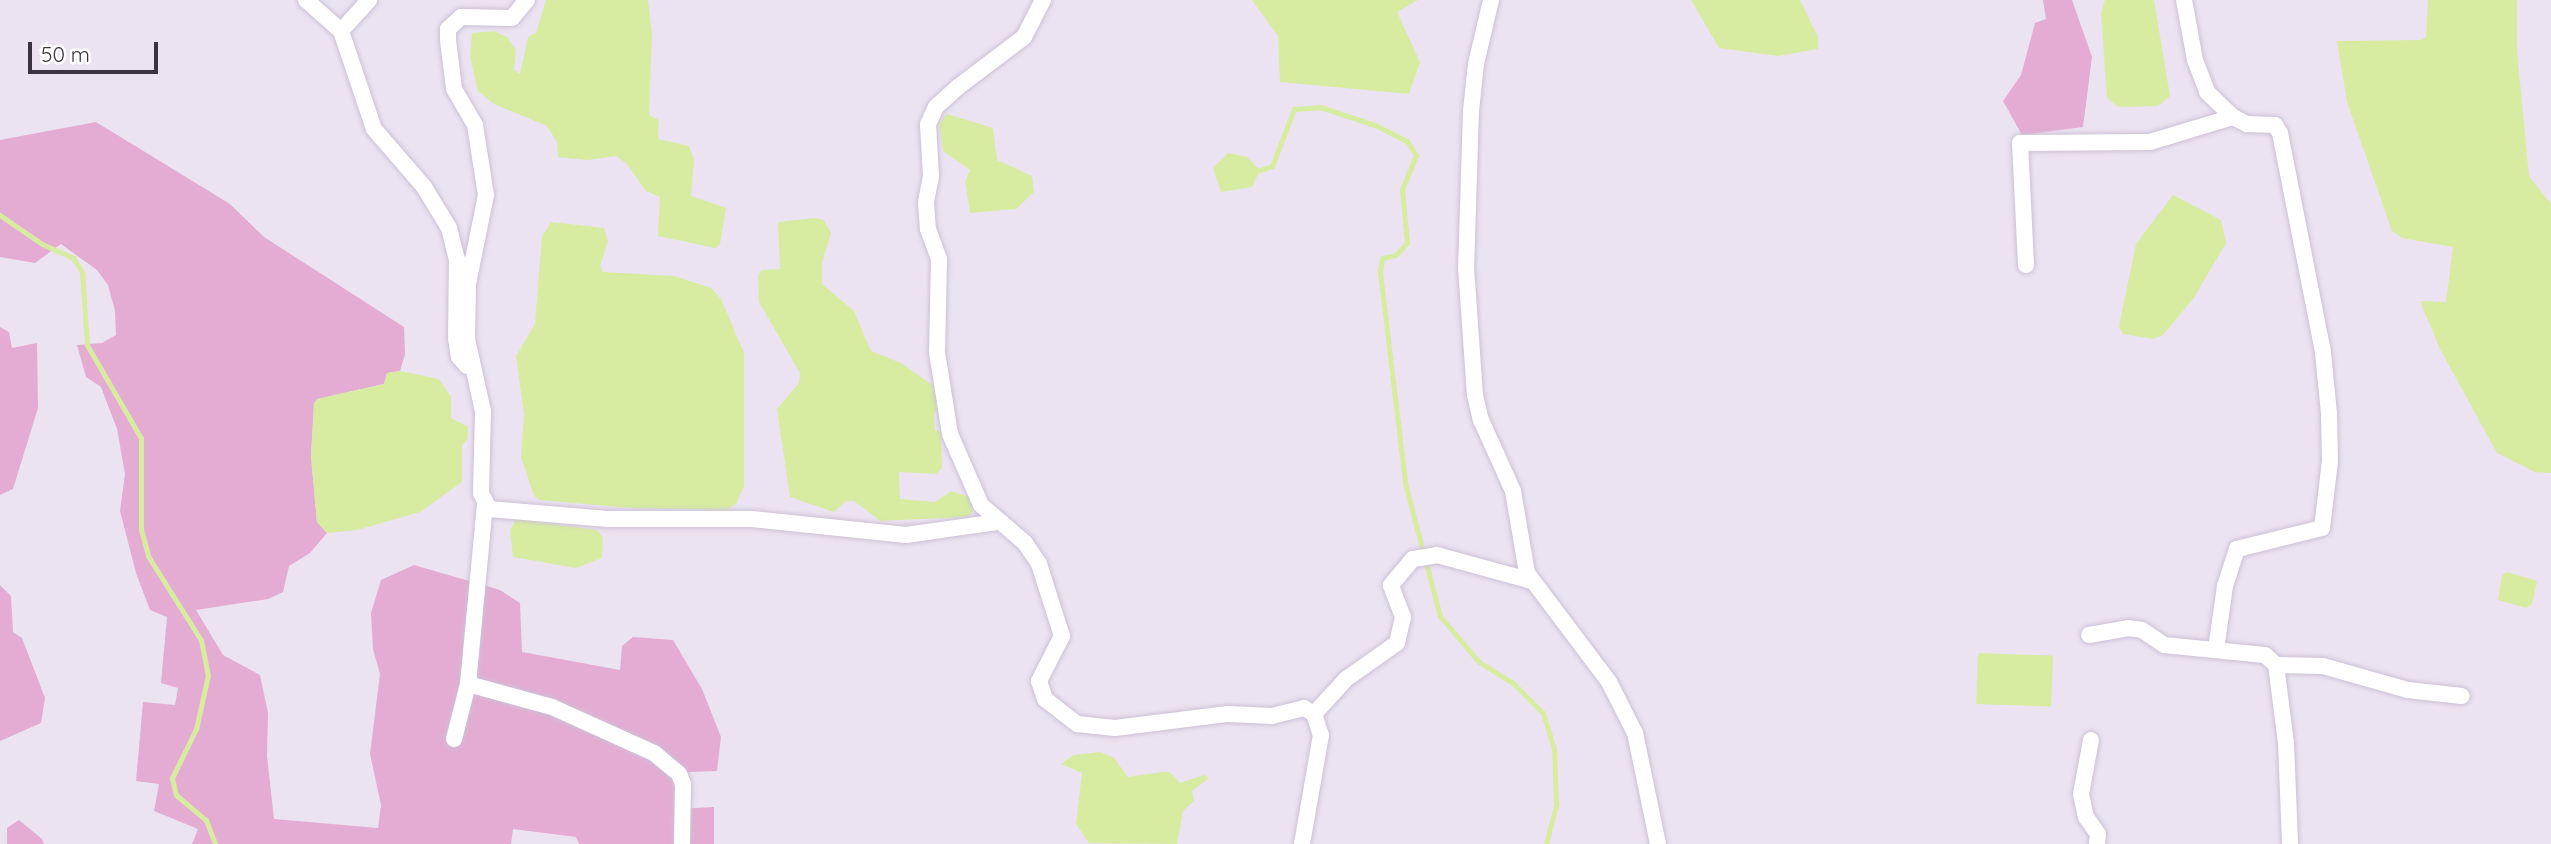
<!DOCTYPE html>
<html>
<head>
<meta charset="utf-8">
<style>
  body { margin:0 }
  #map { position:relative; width:2551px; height:844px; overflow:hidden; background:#ebe3f1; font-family:Quicksand,sans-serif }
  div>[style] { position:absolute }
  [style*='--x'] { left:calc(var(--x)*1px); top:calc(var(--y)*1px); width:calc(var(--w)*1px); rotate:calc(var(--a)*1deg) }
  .green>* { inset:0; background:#e4acd2 }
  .water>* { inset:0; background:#d7eca0; transform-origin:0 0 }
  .stream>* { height:5px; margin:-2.5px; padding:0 2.5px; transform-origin:2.5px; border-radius:2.5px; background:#d7eca0 }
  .roads { filter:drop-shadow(0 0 2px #ccc0d6) drop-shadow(0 0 2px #ccc0d6) }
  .minor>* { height:16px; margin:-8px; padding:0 8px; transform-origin:8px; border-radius:8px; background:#fff }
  span { translate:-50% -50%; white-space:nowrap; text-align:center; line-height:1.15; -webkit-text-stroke:5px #fff; paint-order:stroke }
  .scale { position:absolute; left:28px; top:42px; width:130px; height:32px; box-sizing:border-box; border:4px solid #3a3342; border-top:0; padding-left:9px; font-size:21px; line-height:24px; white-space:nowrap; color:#3a3342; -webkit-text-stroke:5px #fff; paint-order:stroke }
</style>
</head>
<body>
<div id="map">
  <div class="green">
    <div style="clip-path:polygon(2043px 0,2072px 0,2092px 57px,2083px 127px,2022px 135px,2003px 101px,2021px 75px,2035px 23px,2046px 19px)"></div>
    <div style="clip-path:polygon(96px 122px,230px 204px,264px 237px,404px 327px,405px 354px,400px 371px,387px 373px,384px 384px,317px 399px,314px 404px,311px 456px,317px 522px,327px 533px,310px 553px,289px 566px,283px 592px,268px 599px,196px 610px,223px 655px,260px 675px,268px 713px,267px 756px,274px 819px,378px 828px,381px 805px,370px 754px,380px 674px,373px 649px,371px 613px,381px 580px,414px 565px,500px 590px,520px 603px,522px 652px,620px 670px,622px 646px,633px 637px,673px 640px,702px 689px,721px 737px,717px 771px,690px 772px,674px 781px,678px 809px,714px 807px,714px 844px,579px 844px,576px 837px,513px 829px,511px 844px,192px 844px,198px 829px,154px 811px,159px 784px,136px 781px,143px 702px,175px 705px,178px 688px,161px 683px,167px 617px,150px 610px,136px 573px,120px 511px,125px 474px,117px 429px,101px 387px,86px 377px,77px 345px,102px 343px,116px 335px,115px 311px,108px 285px,97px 270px,61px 244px,35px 263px,0 257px,0 140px)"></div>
    <div style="clip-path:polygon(0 327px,9px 332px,12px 348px,37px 343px,38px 408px,13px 489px,0 495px)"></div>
    <div style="clip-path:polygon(0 585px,11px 596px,13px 632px,22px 638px,45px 698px,41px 723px,0 741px)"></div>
    <div style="clip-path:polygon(19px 820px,42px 839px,44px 844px,7px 844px,7px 828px)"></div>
  </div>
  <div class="water">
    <div style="clip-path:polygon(546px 0,648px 0,652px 35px,649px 115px,659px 120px,658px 139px,689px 146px,694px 160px,691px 196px,726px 208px,720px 244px,715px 248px,658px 236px,660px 197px,646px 191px,627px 164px,616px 156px,588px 160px,558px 157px,557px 142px,547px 126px,494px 104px,478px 91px,470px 57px,472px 33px,494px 31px,507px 37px,516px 50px,514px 70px,520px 74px,528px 37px,536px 33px)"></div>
    <div style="clip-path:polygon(1252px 0,1418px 0,1397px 12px,1420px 62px,1409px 94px,1280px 82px,1278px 36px)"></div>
    <div style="clip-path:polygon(1691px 0,1800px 0,1818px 37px,1818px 49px,1778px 56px,1719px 48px)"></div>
    <div style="clip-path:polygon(2105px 0,2154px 0,2170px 96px,2158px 106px,2118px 107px,2107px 98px,2101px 13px)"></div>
    <div style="clip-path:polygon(2428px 0,2517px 0,2517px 51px,2529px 176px,2551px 204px,2551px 473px,2535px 472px,2497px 453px,2440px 349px,2420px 301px,2446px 302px,2453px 247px,2402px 238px,2392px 231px,2347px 102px,2337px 41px,2421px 40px,2426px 37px)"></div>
    <div style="clip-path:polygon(947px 114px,993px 128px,997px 160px,1032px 176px,1034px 192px,1016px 209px,970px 213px,965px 181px,970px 170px,943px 151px,939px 124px)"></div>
    <div style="clip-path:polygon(1228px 153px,1247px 157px,1260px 170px,1252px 187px,1221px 192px,1213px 168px)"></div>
    <div style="clip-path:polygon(2173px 195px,2221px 220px,2226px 243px,2193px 299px,2163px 335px,2153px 339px,2123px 334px,2119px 326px,2136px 244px)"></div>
    <div style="clip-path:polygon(815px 218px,824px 220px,831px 233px,822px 263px,822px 284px,854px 311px,871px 351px,901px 363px,935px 387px,940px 410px,934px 412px,935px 431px,941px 431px,942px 468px,936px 474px,899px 472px,900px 499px,935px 502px,951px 491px,970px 497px,973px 512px,966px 517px,880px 521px,854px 501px,846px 501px,834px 512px,790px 497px,777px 409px,799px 383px,800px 373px,759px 302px,758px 277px,761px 270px,780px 269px,778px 222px)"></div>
    <div style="clip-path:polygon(551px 222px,604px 228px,608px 241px,600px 266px,603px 272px,674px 276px,711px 288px,721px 299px,744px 353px,744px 486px,736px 504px,725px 510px,630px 508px,540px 500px,534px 496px,521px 457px,524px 414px,516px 356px,535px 324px,542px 237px)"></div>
    <div style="clip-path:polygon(400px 371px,439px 379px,451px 397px,451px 418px,468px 427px,468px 438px,462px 446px,462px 482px,420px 512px,357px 530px,327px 533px,317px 522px,311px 456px,314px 404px,317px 399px,384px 384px,387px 373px)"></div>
    <div style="clip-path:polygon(516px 519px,597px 530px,603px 537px,602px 558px,576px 568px,513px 557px,510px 530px)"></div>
    <div style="clip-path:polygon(2507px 572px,2537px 581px,2532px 604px,2526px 608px,2498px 600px,2502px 575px)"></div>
    <div style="left:1978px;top:653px;width:75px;height:51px;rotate:2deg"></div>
    <div style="clip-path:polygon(1100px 752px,1114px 758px,1128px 777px,1162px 772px,1170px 772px,1180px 783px,1204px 775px,1209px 778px,1192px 791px,1194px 801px,1183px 811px,1177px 844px,1089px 843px,1076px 824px,1082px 773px,1061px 764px,1074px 755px)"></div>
  </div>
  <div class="stream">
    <div style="--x:1260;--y:170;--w:13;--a:-18"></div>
    <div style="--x:1272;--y:166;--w:61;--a:-68.9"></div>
    <div style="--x:1294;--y:109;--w:26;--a:-4"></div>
    <div style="--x:1320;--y:107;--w:58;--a:18.1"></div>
    <div style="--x:1375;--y:125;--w:36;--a:27"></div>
    <div style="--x:1407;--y:141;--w:17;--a:57"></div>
    <div style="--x:1416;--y:155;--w:38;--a:112"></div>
    <div style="--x:1402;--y:190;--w:53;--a:84.6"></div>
    <div style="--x:1407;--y:243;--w:16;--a:133"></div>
    <div style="--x:1396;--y:255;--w:14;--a:168"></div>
    <div style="--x:1382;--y:258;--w:14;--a:98"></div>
    <div style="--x:1380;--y:272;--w:212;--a:83.2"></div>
    <div style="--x:1405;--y:483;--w:138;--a:75.3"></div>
    <div style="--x:1440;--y:616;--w:60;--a:49.7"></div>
    <div style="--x:1479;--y:662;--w:40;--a:32"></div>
    <div style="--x:1513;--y:683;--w:42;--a:45"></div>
    <div style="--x:1543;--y:713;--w:37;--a:73"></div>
    <div style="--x:1554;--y:748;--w:57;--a:88"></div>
    <div style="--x:1556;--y:805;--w:40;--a:104.4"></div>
    <div style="--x:0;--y:215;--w:51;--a:34.6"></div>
    <div style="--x:42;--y:244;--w:34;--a:24"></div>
    <div style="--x:73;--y:258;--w:17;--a:57"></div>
    <div style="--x:82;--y:272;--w:73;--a:86.1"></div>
    <div style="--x:87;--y:345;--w:108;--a:59.9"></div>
    <div style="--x:141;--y:438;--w:91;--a:90"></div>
    <div style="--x:141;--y:529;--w:28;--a:75"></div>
    <div style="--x:148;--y:556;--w:99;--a:57.8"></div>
    <div style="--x:201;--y:640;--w:36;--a:79"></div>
    <div style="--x:208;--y:675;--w:55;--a:102.5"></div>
    <div style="--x:196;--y:729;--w:55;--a:116.1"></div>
    <div style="--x:172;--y:778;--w:17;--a:77"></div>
    <div style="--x:176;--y:795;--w:39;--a:40"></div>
    <div style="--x:206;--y:820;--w:26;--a:69"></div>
  </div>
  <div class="roads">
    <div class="minor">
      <div style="--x:306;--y:0;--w:47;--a:41.5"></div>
      <div style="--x:341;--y:31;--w:103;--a:71.4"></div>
      <div style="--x:374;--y:129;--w:77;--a:49.2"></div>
      <div style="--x:424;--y:187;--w:48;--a:58.6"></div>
      <div style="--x:449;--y:228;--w:32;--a:76"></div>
      <div style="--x:457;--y:259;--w:79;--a:90.7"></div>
      <div style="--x:456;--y:338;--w:19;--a:81"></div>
      <div style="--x:459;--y:357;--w:12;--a:48"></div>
      <div style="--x:527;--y:0;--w:23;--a:130"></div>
      <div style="--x:512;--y:18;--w:51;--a:-178.9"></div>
      <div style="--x:461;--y:17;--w:18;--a:137"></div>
      <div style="--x:448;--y:29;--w:11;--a:90"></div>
      <div style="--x:448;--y:40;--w:49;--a:83"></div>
      <div style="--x:454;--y:89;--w:42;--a:59.7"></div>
      <div style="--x:475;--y:125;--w:71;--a:81.1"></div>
      <div style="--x:486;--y:195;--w:91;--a:101.4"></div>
      <div style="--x:468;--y:284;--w:55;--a:91"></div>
      <div style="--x:467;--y:339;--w:74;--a:77.5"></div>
      <div style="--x:483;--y:411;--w:82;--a:91.4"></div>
      <div style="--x:481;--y:493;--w:18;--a:63"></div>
      <div style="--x:489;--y:509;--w:119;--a:4.8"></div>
      <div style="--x:608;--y:519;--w:144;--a:0"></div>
      <div style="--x:752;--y:519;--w:155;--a:5.9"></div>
      <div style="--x:906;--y:535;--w:92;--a:-8.1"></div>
      <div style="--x:1043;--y:0;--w:42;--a:117.2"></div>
      <div style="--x:1024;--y:37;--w:83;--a:142.9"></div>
      <div style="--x:958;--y:87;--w:30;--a:138"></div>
      <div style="--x:936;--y:107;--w:19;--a:115"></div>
      <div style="--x:928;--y:124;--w:52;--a:86.7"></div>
      <div style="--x:931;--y:176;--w:26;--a:101"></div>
      <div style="--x:926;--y:202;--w:27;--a:86"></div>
      <div style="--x:928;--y:229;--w:32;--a:70"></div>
      <div style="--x:939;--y:259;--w:93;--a:91.2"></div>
      <div style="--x:937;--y:352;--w:83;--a:81"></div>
      <div style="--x:950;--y:434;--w:77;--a:66.4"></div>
      <div style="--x:981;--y:505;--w:58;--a:40.8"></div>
      <div style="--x:1025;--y:543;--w:25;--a:56"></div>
      <div style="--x:1039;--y:564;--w:76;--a:72.3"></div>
      <div style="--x:1062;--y:636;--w:51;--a:117.1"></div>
      <div style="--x:1039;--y:681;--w:19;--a:72"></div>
      <div style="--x:1045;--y:699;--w:41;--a:38"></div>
      <div style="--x:1077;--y:724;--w:38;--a:6"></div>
      <div style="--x:1115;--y:728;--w:114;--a:-7.1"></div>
      <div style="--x:1228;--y:714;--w:44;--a:2.6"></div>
      <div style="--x:1272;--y:716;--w:33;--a:-14"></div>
      <div style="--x:1304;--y:708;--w:12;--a:31"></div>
      <div style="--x:1314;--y:714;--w:22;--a:72"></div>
      <div style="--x:1321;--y:735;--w:111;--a:99.9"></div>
      <div style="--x:1491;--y:0;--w:66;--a:103.2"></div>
      <div style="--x:1476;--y:64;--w:47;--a:96.1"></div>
      <div style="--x:1471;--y:111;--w:156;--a:91.8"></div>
      <div style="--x:1466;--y:267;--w:128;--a:86"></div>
      <div style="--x:1475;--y:395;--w:26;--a:77"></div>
      <div style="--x:1481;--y:420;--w:78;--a:65.7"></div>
      <div style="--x:1513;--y:491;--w:83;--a:80.3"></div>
      <div style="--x:1527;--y:573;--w:136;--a:53"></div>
      <div style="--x:1609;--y:682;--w:57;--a:63"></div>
      <div style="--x:1635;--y:733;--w:113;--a:78.3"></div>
      <div style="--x:2184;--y:0;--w:61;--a:79.6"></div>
      <div style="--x:2195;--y:60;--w:34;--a:69"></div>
      <div style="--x:2207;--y:92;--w:36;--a:44"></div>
      <div style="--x:2233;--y:117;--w:16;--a:27"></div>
      <div style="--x:2247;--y:124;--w:28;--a:2"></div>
      <div style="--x:2275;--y:125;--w:9;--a:58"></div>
      <div style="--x:2280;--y:133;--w:224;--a:78.9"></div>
      <div style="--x:2323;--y:353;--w:60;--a:84.3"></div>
      <div style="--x:2329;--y:413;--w:48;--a:88.8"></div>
      <div style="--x:2330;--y:461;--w:67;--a:96.8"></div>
      <div style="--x:2322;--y:528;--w:88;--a:166.1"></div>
      <div style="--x:2237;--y:549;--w:39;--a:108"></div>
      <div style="--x:2225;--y:586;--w:64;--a:98.1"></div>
      <div style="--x:341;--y:31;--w:42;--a:-47.9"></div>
      <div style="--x:2026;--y:265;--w:122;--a:-92.8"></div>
      <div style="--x:2020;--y:143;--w:130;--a:-0.4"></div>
      <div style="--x:2150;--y:142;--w:87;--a:-16.8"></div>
      <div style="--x:2089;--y:635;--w:40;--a:-10"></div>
      <div style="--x:2128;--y:628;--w:14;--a:8"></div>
      <div style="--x:2142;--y:630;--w:27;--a:34"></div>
      <div style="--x:2164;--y:645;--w:101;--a:5.7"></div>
      <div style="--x:2265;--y:655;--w:15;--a:42"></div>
      <div style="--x:2276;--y:665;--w:79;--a:82.7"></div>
      <div style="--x:2286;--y:743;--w:101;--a:87.7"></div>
      <div style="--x:2276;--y:665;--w:47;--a:1.2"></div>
      <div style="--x:2323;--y:666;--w:88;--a:15.8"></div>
      <div style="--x:2408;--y:690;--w:54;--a:6.3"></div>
      <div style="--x:468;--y:684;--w:87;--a:15.3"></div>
      <div style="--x:552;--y:707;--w:112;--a:24.3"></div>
      <div style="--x:654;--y:753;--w:33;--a:40"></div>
      <div style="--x:679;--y:774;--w:11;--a:68"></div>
      <div style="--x:683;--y:784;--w:60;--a:91"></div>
      <div style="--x:1314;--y:714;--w:47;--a:-47.6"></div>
      <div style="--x:1346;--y:679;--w:62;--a:-35.2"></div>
      <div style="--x:1397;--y:643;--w:27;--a:-77"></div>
      <div style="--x:1403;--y:617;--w:34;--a:-111"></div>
      <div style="--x:1391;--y:585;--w:34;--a:-50"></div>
      <div style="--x:1413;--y:559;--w:24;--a:-9"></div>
      <div style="--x:1437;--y:555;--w:98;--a:15.3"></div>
      <div style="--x:454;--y:739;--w:57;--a:-75.7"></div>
      <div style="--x:468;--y:684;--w:180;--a:-84.6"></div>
      <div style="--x:2091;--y:740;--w:55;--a:100.5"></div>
      <div style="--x:2081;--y:794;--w:24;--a:78"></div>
      <div style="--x:2086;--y:817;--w:21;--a:55"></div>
      <div style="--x:2098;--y:834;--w:10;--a:96"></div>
    </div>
  </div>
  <div class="scale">50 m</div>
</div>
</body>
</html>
